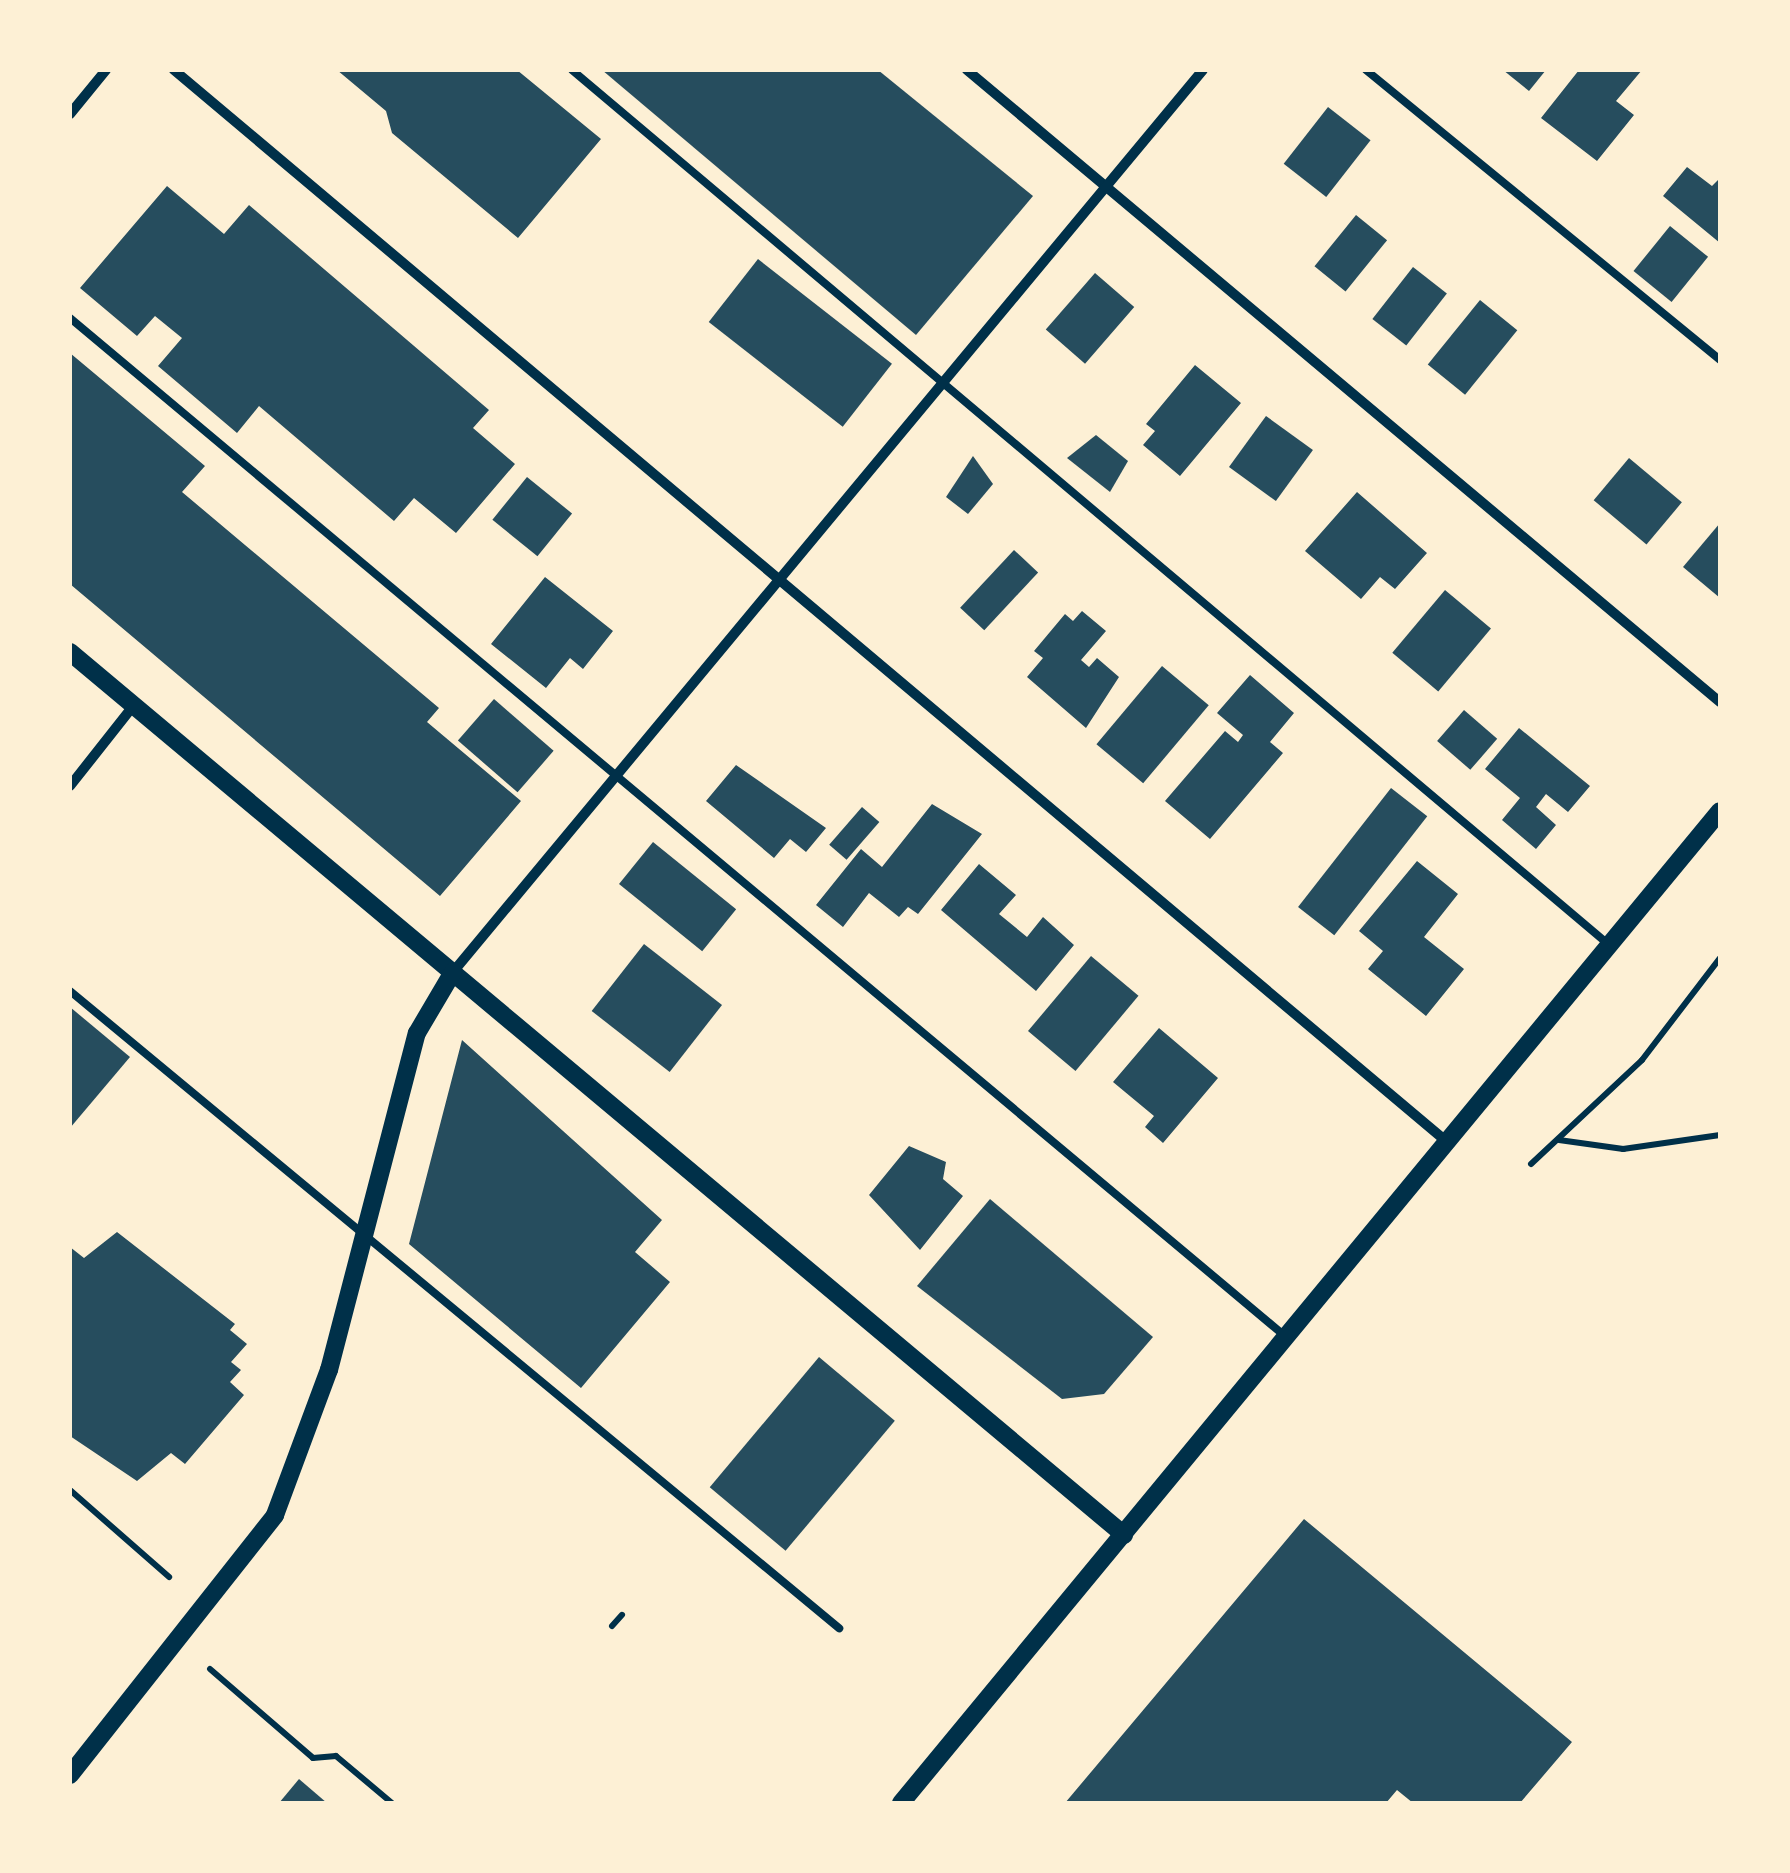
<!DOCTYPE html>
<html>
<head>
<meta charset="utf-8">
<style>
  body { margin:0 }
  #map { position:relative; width:1790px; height:1873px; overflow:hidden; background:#fdf0d5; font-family:"Nunito Sans",sans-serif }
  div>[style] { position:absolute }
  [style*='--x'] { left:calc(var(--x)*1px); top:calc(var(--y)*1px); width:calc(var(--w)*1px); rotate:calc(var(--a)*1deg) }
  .building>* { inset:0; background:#264d5e; transform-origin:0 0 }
  .path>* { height:6px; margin:-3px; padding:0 3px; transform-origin:3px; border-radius:3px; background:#003049 }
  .service>* { height:8px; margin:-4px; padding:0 4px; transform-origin:4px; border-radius:4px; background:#003049 }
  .minor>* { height:10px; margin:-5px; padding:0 5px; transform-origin:5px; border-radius:5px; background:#003049 }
  .tertiary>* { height:18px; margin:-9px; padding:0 9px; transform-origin:9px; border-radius:9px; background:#003049 }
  span { translate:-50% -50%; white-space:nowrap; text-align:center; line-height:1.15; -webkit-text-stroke:8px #fdf0d5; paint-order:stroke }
  .frame { position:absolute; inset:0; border:72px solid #fdf0d5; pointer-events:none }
</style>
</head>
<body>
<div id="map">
  <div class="building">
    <div style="clip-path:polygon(337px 70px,517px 70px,601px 139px,518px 238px,392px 133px,386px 111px)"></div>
    <div style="clip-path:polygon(602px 70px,878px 70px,1033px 196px,916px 335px)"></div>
    <div style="clip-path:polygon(1503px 70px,1546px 70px,1529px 91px)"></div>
    <div style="clip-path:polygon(1579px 70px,1642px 70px,1616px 101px,1634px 115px,1597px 161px,1541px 118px)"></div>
    <div style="left:1328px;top:107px;width:54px;height:72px;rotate:38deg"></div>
    <div style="clip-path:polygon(1687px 167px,1712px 186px,1720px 178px,1720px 243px,1663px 196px)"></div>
    <div style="clip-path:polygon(167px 186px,224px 234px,249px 205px,489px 410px,473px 428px,515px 464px,456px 533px,414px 498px,394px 521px,259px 406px,237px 433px,158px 366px,182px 338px,155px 316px,137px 336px,80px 288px)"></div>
    <div style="left:1356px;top:215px;width:40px;height:66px;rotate:39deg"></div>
    <div style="left:1670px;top:226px;width:49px;height:58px;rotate:39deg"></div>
    <div style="left:758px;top:259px;width:170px;height:80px;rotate:38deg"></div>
    <div style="left:1413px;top:267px;width:43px;height:66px;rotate:38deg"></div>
    <div style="left:1095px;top:273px;width:52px;height:75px;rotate:41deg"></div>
    <div style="left:1480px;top:300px;width:48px;height:83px;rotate:39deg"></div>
    <div style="clip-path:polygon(70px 353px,205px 466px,182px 492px,439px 708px,427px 722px,521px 801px,440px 896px,70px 584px)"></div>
    <div style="clip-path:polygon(1195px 365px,1241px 403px,1180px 476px,1143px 445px,1155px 431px,1146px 424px)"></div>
    <div style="left:1266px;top:416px;width:58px;height:63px;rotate:36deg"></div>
    <div style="clip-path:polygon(1096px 435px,1128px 461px,1110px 492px,1067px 458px)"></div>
    <div style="clip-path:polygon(973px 456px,993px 484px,968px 514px,946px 497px)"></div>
    <div style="left:1629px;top:458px;width:69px;height:55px;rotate:40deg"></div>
    <div style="left:527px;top:477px;width:58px;height:55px;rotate:39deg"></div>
    <div style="clip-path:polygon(1357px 492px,1427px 553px,1395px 589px,1380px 577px,1361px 599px,1305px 551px)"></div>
    <div style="clip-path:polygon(1720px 523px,1720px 598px,1683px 567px)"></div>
    <div style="left:1014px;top:550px;width:33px;height:79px;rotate:43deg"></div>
    <div style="clip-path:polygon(545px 577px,613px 631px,583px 669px,570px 658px,546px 688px,491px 644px)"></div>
    <div style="left:1445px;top:590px;width:60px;height:82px;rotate:40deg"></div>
    <div style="clip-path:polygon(1082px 611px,1106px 631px,1081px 660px,1089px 667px,1097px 658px,1119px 677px,1086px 728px,1027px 677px,1043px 658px,1034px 651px,1065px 614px,1073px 621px)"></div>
    <div style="left:1162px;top:666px;width:61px;height:102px;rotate:40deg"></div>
    <div style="clip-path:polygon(1250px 675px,1294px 713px,1270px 742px,1283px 753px,1210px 839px,1165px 801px,1225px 731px,1238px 742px,1243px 735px,1217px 713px)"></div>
    <div style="left:494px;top:699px;width:79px;height:55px;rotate:41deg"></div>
    <div style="left:1464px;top:710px;width:44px;height:41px;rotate:41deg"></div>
    <div style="clip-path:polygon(1519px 728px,1590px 786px,1568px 812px,1546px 794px,1536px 807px,1556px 825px,1536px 849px,1502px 820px,1520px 798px,1485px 769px)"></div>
    <div style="clip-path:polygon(736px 765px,826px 828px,806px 852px,790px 839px,774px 858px,706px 801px)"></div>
    <div style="left:1391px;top:788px;width:46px;height:151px;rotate:38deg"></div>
    <div style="clip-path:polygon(932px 804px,982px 834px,918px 914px,908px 907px,899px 917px,869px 893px,843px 927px,816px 905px,861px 849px,882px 867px)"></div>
    <div style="left:862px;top:807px;width:23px;height:50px;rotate:41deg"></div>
    <div style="left:653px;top:842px;width:107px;height:54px;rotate:39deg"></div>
    <div style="clip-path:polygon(1417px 861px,1458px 894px,1424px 937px,1464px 969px,1426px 1016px,1368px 969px,1383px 951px,1359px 931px)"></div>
    <div style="clip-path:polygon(979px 864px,1016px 895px,999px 914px,1027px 937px,1043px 917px,1074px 945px,1036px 991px,941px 910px)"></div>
    <div style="left:644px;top:944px;width:99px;height:85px;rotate:38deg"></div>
    <div style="left:1091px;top:956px;width:62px;height:98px;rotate:40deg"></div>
    <div style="clip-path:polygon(70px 1007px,130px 1057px,70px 1128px)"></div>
    <div style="clip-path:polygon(1159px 1028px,1218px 1078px,1163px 1143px,1145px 1127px,1154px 1116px,1113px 1082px)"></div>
    <div style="clip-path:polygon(462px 1040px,662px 1220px,635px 1252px,670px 1282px,581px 1388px,409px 1244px)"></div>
    <div style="clip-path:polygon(909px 1146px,946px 1162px,943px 1179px,963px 1196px,920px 1250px,869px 1195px)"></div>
    <div style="clip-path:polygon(990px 1199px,1153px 1337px,1104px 1394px,1062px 1399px,917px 1286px)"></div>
    <div style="clip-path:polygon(117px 1232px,235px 1324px,230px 1330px,247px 1344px,231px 1362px,241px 1370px,230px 1382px,244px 1395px,185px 1464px,171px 1453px,137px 1481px,70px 1436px,70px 1247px,84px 1258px)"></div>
    <div style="left:819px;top:1357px;width:99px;height:170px;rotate:40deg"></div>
    <div style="clip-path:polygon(1304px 1519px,1572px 1742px,1520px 1803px,1413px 1803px,1397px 1790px,1386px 1803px,1065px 1803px)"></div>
    <div style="clip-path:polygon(299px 1779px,327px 1803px,279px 1803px)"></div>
  </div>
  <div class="path">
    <div style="--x:1559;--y:1140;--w:65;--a:8"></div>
    <div style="--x:1623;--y:1149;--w:98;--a:-8.2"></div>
    <div style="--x:1531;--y:1164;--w:152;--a:-43.1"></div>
    <div style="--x:1642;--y:1060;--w:128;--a:-52.6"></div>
    <div style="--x:70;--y:1490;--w:132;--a:41.3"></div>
    <div style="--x:612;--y:1626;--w:15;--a:-48"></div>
    <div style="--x:210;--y:1669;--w:136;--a:40.8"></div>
    <div style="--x:313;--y:1758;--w:23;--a:-5"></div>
    <div style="--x:336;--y:1756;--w:73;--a:40"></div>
  </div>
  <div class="service">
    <div style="--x:572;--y:70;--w:1355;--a:40.15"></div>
    <div style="--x:1366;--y:70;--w:458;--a:39.3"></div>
    <div style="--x:70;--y:318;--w:1585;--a:39.96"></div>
    <div style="--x:70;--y:991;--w:999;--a:39.64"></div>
  </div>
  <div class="minor">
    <div style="--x:174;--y:70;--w:1663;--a:40.1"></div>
    <div style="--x:967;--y:70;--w:983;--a:40.01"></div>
    <div style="--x:70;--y:114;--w:57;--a:-50.7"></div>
    <div style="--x:70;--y:786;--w:103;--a:-51.7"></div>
    <div style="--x:453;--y:972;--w:1173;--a:-50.26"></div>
  </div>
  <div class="tertiary">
    <div style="--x:70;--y:652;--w:1375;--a:39.95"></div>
    <div style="--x:70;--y:1775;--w:331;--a:-51.7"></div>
    <div style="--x:275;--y:1515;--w:155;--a:-69.6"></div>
    <div style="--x:329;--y:1370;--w:348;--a:-75.4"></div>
    <div style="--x:417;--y:1033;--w:71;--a:-59.5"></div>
    <div style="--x:901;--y:1803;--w:1286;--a:-50.46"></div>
  </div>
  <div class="frame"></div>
</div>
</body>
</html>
